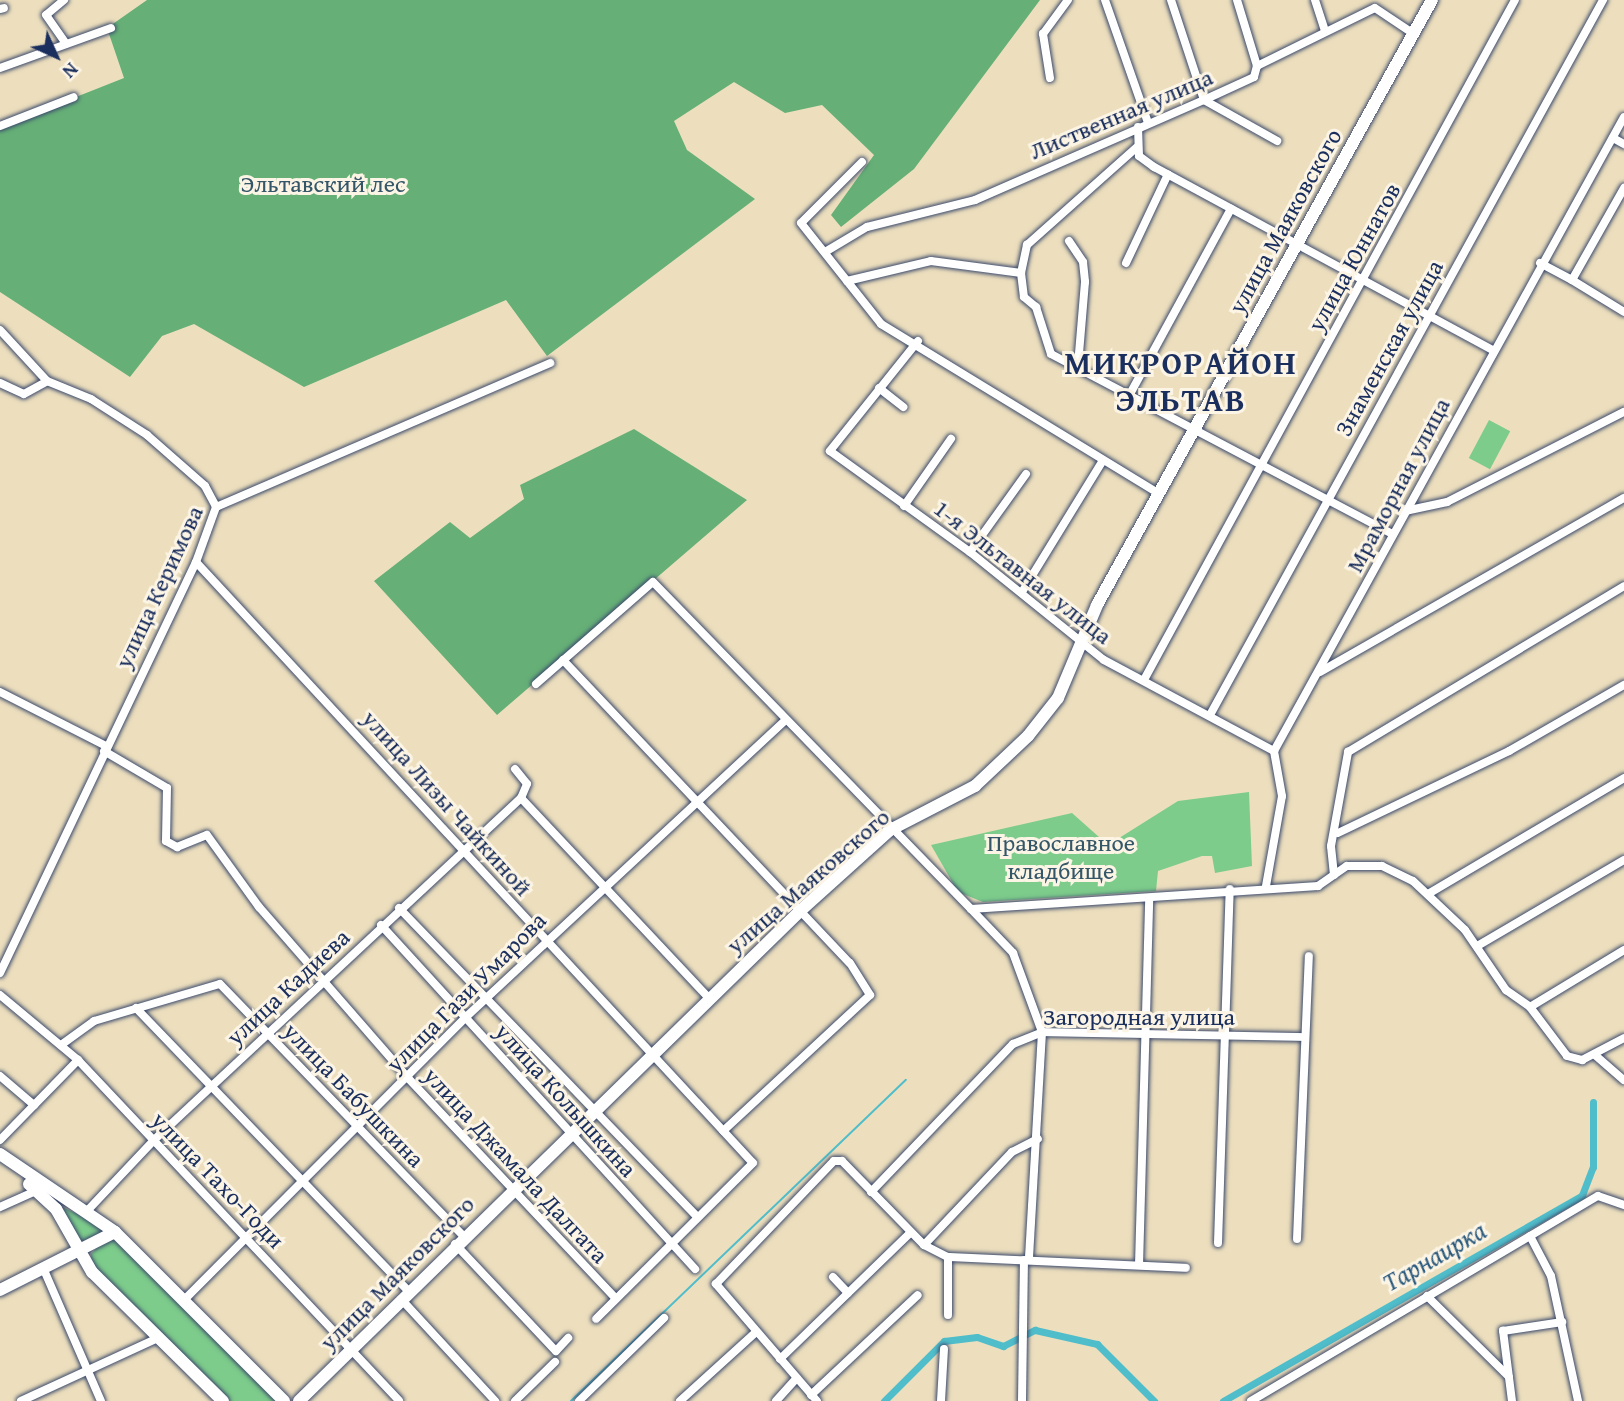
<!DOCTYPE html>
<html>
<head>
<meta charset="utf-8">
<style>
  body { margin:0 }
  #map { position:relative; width:1624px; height:1401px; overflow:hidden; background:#eddfbd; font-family:"Gentium Book Plus",serif }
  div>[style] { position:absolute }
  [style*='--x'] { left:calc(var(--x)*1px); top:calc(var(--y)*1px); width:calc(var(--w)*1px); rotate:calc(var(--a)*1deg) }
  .green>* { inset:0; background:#7dcc8b; transform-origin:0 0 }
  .forest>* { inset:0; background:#66b077 }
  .stream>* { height:2px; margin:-1px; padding:0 1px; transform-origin:1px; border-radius:1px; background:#50bdca }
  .canal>* { height:7px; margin:-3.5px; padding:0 3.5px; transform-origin:3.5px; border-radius:3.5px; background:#50bdca }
  .roads { filter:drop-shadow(0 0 2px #3a496c) drop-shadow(0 0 2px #3a496c) }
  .street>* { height:8px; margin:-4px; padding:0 4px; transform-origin:4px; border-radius:4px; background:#fff }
  .secondary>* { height:12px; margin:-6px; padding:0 6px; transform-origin:6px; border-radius:6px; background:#fff }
  .primary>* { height:12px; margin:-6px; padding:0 6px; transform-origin:6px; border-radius:6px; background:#fff }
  span { translate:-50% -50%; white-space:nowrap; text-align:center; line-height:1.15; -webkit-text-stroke:6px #fcf5e5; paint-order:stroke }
  .street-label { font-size:24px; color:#1b2f5e }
  .park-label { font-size:24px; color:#345669 }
  .water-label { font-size:26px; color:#2b5a7e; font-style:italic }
  .district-label { font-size:32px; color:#1b2f5e; font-weight:700; letter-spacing:2px }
  .north { position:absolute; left:21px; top:21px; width:70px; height:70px; -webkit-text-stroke:5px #fcf5e5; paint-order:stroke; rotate:135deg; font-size:19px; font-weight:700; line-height:28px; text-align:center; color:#1b2f5e }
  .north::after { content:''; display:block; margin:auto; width:24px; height:32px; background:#1b2f5e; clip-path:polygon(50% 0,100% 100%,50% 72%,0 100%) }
</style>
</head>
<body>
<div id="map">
  <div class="green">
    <div style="left:1489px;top:420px;width:24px;height:43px;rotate:28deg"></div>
    <div style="clip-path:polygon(1249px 792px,1252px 866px,1215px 873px,1212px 856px,1202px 856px,1158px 871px,1156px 891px,983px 902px,958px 892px,931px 845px,1072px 813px,1108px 845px,1178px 801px)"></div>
    <div style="clip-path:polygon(62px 1207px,97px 1223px,104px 1230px,83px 1246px)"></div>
    <div style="clip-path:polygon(105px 1239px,114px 1240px,277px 1401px,230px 1401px,91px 1263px,91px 1254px)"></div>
  </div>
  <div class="forest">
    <div style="clip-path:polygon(147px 0,1040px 0,914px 169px,841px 227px,831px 215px,874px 155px,822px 105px,785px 113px,734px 82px,674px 121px,687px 150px,755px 199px,547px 356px,506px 300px,304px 387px,194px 324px,162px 336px,130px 377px,0 292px,0 127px,124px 78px,107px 28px)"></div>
    <div style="clip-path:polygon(634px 429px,747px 500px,497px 715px,374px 581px,450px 522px,470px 538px,524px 499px,520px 485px)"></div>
  </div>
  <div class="stream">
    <div style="--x:571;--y:1401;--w:464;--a:-43.8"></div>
  </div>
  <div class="canal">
    <div style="--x:884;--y:1401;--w:85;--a:-45"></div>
    <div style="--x:944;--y:1341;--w:33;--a:-7"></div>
    <div style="--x:977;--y:1337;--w:28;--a:19"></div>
    <div style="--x:1003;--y:1346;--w:36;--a:-27"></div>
    <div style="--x:1035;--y:1330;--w:64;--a:12.7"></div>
    <div style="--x:1097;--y:1344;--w:81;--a:45"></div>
    <div style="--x:1223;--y:1401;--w:414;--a:-29.8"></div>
    <div style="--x:1582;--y:1195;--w:30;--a:-69"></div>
    <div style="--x:1593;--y:1167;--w:65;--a:-90"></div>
  </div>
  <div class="roads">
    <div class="street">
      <div style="--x:64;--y:0;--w:23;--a:140"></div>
      <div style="--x:46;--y:15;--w:35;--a:55"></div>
      <div style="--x:1105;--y:0;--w:130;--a:70.7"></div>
      <div style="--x:1171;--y:0;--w:105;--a:71.7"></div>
      <div style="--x:1204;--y:100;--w:84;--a:29.3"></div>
      <div style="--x:1237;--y:0;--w:69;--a:73.1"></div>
      <div style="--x:1315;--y:0;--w:32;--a:72"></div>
      <div style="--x:0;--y:9;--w:4;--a:-14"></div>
      <div style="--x:0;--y:68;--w:118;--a:-19.8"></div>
      <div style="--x:1050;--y:78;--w:45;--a:-99"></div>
      <div style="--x:1043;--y:34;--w:42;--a:-53.7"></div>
      <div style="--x:0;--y:126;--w:79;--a:-21.4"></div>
      <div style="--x:1138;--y:127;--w:29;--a:88"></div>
      <div style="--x:1139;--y:156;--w:19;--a:36"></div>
      <div style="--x:1154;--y:167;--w:384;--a:28.4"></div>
      <div style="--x:1613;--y:138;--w:13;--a:29"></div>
      <div style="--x:862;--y:162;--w:86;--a:135"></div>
      <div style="--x:801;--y:223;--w:129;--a:51.6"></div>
      <div style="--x:881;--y:324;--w:327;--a:31.4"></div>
      <div style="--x:1069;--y:241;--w:25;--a:56"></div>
      <div style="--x:1083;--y:262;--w:20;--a:84"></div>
      <div style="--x:1085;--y:282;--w:84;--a:94.8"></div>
      <div style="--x:825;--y:252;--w:49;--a:-30.8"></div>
      <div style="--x:867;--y:227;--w:111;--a:-14"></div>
      <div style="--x:975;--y:200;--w:250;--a:-23.6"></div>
      <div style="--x:1204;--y:100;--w:55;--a:-24.7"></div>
      <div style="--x:1254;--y:77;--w:11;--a:-75"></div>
      <div style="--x:1257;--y:66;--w:131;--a:-26.2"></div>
      <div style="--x:1375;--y:8;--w:47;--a:33.7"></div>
      <div style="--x:1126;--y:263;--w:98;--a:-64.7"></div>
      <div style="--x:1540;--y:263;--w:36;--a:28"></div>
      <div style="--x:1572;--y:280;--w:106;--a:-60.5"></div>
      <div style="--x:1021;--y:273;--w:29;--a:-78"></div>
      <div style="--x:1027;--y:245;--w:147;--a:-41.7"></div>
      <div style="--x:1572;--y:280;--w:61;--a:31.6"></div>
      <div style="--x:847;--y:281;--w:86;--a:-13.4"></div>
      <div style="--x:931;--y:261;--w:91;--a:7.6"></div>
      <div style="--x:1021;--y:273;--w:24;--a:83"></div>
      <div style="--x:1024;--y:297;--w:16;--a:40"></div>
      <div style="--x:1036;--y:307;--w:49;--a:72.3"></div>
      <div style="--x:1051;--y:354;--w:386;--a:27.8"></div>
      <div style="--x:0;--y:330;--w:69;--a:47.3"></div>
      <div style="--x:918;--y:341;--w:141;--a:128.7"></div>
      <div style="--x:830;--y:451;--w:173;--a:35.8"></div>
      <div style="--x:970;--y:552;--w:172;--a:38.9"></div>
      <div style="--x:1104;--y:660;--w:193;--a:28.2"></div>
      <div style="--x:0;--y:383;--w:26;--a:25"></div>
      <div style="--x:24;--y:394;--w:26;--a:-29"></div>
      <div style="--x:47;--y:381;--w:48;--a:22.2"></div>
      <div style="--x:91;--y:399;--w:67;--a:32.7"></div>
      <div style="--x:147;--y:435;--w:77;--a:41.3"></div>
      <div style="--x:205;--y:486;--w:24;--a:62"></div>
      <div style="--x:879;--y:388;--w:31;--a:38"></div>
      <div style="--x:1130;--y:394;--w:211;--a:-61.4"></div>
      <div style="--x:904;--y:506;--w:82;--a:-55"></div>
      <div style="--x:1405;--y:511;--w:43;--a:-12.1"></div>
      <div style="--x:1447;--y:502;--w:199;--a:-27"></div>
      <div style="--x:970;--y:552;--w:96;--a:-54.3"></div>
      <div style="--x:196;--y:562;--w:819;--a:47.18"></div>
      <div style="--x:753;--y:1163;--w:221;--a:135.2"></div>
      <div style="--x:1022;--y:592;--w:153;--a:-58.4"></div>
      <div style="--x:563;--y:660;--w:417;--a:46.6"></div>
      <div style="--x:850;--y:963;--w:38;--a:58"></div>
      <div style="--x:870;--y:995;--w:200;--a:137.2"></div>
      <div style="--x:1320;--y:672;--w:350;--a:-29.8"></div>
      <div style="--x:1145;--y:678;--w:772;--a:-61.38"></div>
      <div style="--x:536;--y:684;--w:155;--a:-41.1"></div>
      <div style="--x:653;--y:582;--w:456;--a:45.8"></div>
      <div style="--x:971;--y:909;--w:348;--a:-3.8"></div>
      <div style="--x:1318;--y:886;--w:35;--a:-35"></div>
      <div style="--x:1347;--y:866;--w:35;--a:0"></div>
      <div style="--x:1382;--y:866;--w:34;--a:26"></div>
      <div style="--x:1413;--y:881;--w:71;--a:43.3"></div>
      <div style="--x:1465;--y:930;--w:73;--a:55.7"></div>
      <div style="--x:1506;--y:990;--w:29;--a:35"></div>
      <div style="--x:1530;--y:1007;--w:61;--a:52.9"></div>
      <div style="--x:1567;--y:1056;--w:16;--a:15"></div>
      <div style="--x:1582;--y:1060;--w:47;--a:-27.6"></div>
      <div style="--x:0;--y:692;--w:119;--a:27"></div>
      <div style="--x:1210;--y:715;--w:816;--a:-61.2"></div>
      <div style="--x:104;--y:751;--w:73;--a:30.4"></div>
      <div style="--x:167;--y:788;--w:53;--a:91.1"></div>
      <div style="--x:166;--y:841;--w:13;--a:29"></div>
      <div style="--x:177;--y:847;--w:32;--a:-22"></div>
      <div style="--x:207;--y:835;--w:89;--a:54.2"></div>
      <div style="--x:259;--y:907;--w:227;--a:48.9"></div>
      <div style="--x:408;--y:1078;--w:303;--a:46.7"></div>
      <div style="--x:515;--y:769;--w:19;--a:51"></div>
      <div style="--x:527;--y:784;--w:15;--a:113"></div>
      <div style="--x:521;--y:798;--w:273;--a:46.8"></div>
      <div style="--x:1338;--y:833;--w:190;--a:-25.6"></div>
      <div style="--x:1509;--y:751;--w:133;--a:-29.9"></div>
      <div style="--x:1334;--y:875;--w:29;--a:-96"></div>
      <div style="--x:1331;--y:846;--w:96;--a:-79.7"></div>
      <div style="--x:1348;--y:752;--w:322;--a:-31"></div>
      <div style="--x:1266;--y:886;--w:91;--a:-79.9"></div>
      <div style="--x:1282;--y:796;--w:46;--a:-100.1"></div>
      <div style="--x:1274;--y:751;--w:724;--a:-61.1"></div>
      <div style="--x:1428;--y:894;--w:228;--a:-30.6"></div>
      <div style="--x:399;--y:908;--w:428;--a:46"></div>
      <div style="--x:971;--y:909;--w:61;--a:46.3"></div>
      <div style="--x:1013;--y:953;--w:84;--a:69.8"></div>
      <div style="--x:1042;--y:1032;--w:226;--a:93.3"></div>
      <div style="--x:381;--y:925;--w:466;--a:47.6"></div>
      <div style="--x:1479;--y:945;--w:168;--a:-30.4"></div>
      <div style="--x:0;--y:973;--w:455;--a:-64.5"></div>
      <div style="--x:196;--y:562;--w:59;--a:-70"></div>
      <div style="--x:216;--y:507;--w:364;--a:-23.3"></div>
      <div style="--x:0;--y:995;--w:102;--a:39.8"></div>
      <div style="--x:78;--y:1060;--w:468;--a:46.7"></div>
      <div style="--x:1530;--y:1007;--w:110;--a:-31.2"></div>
      <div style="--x:136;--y:1008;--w:394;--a:46.1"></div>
      <div style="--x:61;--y:1045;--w:41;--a:-36"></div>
      <div style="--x:94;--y:1021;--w:131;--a:-16.4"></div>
      <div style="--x:220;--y:984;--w:350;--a:46"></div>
      <div style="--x:1595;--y:1055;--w:38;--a:41"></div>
      <div style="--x:0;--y:1076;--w:45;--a:40.5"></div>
      <div style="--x:0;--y:1140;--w:112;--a:-45.7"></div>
      <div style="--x:871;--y:1192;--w:205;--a:-46.2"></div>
      <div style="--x:1013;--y:1044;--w:31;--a:-22"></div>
      <div style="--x:1042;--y:1032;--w:263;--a:1.1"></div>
      <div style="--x:0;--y:1207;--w:42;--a:-24.1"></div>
      <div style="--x:88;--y:1210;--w:96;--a:-46.7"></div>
      <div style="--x:154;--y:1140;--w:502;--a:-42.98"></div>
      <div style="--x:1530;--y:1236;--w:45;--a:62.3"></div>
      <div style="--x:1551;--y:1276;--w:128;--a:77.8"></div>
      <div style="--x:1297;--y:1239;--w:283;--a:-87.6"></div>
      <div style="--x:1218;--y:1243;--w:354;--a:-88.1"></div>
      <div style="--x:455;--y:1244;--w:147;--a:46.7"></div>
      <div style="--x:556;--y:1351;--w:18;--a:-47"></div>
      <div style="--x:924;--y:1245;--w:128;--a:-46.6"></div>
      <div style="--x:1012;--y:1152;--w:29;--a:-27"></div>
      <div style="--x:1139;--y:1265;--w:364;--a:-88.4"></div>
      <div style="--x:44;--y:1270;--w:143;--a:66.5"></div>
      <div style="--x:833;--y:1277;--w:22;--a:47"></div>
      <div style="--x:1427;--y:1296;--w:115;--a:44.6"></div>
      <div style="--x:401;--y:1299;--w:139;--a:47.3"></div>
      <div style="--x:184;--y:1300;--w:400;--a:-45.1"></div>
      <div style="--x:466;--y:1017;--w:435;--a:-42.9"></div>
      <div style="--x:948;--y:1315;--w:58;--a:-90"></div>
      <div style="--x:780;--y:1359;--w:182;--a:-44.1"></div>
      <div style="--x:811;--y:1395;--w:146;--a:-43.1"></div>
      <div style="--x:21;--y:1401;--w:151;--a:-24.7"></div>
      <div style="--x:515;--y:1401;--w:56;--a:-44.3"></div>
      <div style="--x:579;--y:1401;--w:119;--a:-44.3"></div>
      <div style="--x:680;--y:1401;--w:103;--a:-42.2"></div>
      <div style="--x:776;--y:1401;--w:31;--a:-48"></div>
      <div style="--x:817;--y:1401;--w:155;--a:-130.8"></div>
      <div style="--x:716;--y:1284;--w:170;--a:-46.2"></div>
      <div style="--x:834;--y:1161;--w:8;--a:0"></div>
      <div style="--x:842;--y:1161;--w:117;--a:45.7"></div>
      <div style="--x:924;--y:1245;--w:27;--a:27"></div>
      <div style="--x:948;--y:1257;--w:238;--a:2.6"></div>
      <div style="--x:941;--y:1401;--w:52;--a:-86.7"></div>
      <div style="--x:1022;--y:1401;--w:141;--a:-89.2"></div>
      <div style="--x:1251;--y:1401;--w:403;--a:-30.6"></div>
      <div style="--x:1598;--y:1196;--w:28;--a:19"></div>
      <div style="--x:1512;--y:1401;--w:71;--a:-97.3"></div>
      <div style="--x:1503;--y:1331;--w:60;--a:-8.7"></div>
    </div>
    <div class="secondary">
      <div style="--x:0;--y:1290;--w:129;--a:-26.8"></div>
      <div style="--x:299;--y:1401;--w:701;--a:-44.36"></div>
      <div style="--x:800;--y:911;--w:121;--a:-42"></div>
      <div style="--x:890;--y:830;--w:96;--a:-27.4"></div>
      <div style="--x:975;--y:786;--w:73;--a:-43.3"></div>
      <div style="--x:1028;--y:736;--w:48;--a:-51.7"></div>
      <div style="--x:1058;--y:698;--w:101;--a:-67.2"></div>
      <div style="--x:1097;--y:605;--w:692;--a:-61.03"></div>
    </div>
    <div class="primary">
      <div style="--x:0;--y:1154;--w:139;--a:34.1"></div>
      <div style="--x:115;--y:1232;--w:239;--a:45"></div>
      <div style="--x:29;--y:1184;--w:37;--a:43"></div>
      <div style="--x:56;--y:1209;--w:73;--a:60.3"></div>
      <div style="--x:92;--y:1272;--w:184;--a:44.6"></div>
    </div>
  </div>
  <div class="street-label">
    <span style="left:1121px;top:114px;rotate:-23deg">Лиственная улица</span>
    <span style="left:1285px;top:221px;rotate:-61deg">улица Маяковского</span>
    <span style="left:1354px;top:257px;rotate:-61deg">улица Юннатов</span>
    <span style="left:1389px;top:348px;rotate:-61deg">Знаменская улица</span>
    <span style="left:1398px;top:485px;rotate:-62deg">Мраморная улица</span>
    <span style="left:1023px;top:572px;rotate:38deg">1-я Эльтавная улица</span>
    <span style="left:159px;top:587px;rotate:-65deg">улица Керимова</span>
    <span style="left:447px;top:803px;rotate:48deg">улица Лизы Чайкиной</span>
    <span style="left:808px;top:881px;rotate:-41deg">улица Маяковского</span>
    <span style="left:288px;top:987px;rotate:-43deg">улица Кадиева</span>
    <span style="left:466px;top:992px;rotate:-45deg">улица Гази Умарова</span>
    <span style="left:1139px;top:1017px">Загородная улица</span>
    <span style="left:354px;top:1095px;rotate:46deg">улица Бабушкина</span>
    <span style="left:566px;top:1100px;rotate:48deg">улица Колышкина</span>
    <span style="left:516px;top:1165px;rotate:47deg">улица Джамала Далгата</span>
    <span style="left:218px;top:1180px;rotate:46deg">улица Тахо-Годи</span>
    <span style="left:397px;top:1273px;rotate:-45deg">улица Маяковского</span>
  </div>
  <div class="park-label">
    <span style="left:323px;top:184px">Эльтавский лес</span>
    <span style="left:1061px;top:857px">Православное<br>кладбище</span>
  </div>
  <div class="water-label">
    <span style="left:1434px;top:1256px;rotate:-30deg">Тарнаирка</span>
  </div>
  <div class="district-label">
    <span style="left:1181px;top:382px">МИКРОРАЙОН<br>ЭЛЬТАВ</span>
  </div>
  <div class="north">N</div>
</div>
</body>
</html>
